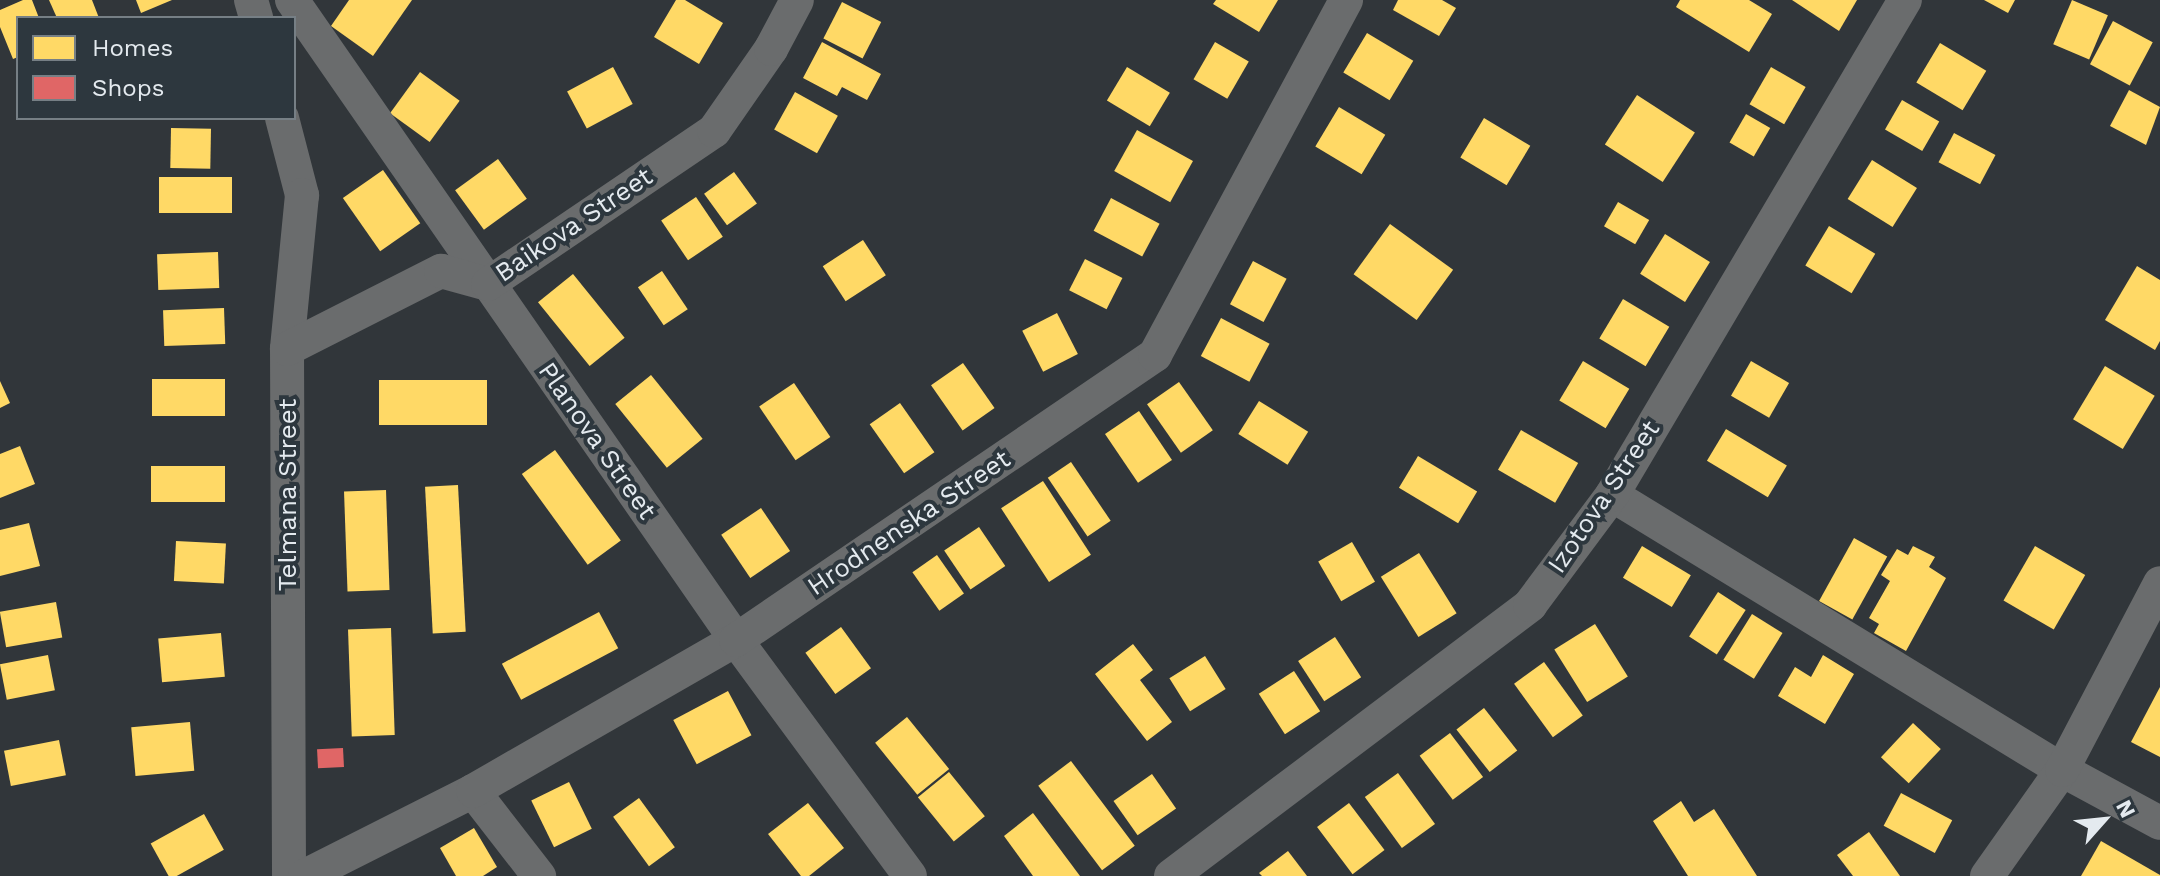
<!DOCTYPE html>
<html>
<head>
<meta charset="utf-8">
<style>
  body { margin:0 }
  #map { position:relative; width:2160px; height:876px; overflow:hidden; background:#31363a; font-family:"Work Sans",sans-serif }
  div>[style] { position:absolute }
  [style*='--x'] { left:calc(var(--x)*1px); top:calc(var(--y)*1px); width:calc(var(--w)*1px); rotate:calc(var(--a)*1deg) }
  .homes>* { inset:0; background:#ffd966; transform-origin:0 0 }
  .shops>* { inset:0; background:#e06666; transform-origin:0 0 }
  .street>* { height:34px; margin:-17px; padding:0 17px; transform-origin:17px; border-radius:17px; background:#6a6c6d }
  span { translate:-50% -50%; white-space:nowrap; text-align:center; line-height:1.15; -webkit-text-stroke:8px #2d373e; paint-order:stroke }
  .street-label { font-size:26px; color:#e4eaef }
  .legend { position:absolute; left:16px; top:16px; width:280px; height:104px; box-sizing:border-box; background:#2d373e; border:2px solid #767f85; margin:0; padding:10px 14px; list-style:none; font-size:24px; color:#e4eaef }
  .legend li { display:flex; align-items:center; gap:16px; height:40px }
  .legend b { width:40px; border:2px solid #767f85 }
  .north { position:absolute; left:2064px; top:780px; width:80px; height:80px; -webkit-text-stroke:6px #2d373e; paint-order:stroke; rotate:63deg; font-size:22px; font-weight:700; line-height:32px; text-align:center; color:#e4eaef }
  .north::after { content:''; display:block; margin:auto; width:28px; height:36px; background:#e4eaef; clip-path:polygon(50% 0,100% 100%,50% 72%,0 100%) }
</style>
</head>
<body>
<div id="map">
  <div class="homes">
    <div style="clip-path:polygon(23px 0,32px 0,39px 18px,18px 18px,18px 57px,13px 59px,0 27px,0 10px)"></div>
    <div style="clip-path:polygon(49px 0,92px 0,99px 18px,57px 18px)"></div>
    <div style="clip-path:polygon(136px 0,172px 0,141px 13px)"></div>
    <div style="clip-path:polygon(349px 0,412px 0,373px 56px,331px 26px)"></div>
    <div style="clip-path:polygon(676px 0,685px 0,723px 23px,699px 64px,654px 37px)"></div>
    <div style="clip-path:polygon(1216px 0,1278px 0,1259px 32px,1213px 4px)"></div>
    <div style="clip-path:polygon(1398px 0,1442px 0,1456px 8px,1439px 36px,1393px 10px)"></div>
    <div style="clip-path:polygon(1680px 0,1749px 0,1772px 14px,1749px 52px,1676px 7px)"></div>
    <div style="clip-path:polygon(1792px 0,1857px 0,1839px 31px)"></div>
    <div style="clip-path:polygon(1984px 0,2015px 0,2008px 13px)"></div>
    <div style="left:2072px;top:0;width:39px;height:48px;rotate:23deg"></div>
    <div style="left:842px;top:2px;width:44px;height:41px;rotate:27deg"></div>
    <div style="left:2113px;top:21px;width:45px;height:49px;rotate:28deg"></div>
    <div style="left:1367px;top:33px;width:54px;height:46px;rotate:31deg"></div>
    <div style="clip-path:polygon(822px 42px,881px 74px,867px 100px,842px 87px,837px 96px,803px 78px)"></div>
    <div style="left:1215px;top:42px;width:39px;height:43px;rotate:30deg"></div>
    <div style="left:1940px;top:43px;width:54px;height:46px;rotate:31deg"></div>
    <div style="left:613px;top:67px;width:42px;height:52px;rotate:62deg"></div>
    <div style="left:1127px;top:67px;width:50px;height:39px;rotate:31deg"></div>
    <div style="left:1771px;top:67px;width:40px;height:43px;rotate:30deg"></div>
    <div style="left:420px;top:72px;width:49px;height:51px;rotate:36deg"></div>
    <div style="clip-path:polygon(2129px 90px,2160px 107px,2146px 145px,2110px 126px)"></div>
    <div style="left:795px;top:92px;width:49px;height:43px;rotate:29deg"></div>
    <div style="left:1637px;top:95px;width:69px;height:59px;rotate:33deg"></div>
    <div style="left:1902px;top:100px;width:43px;height:34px;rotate:30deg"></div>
    <div style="left:1339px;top:107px;width:54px;height:46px;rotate:31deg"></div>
    <div style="left:1746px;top:114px;width:28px;height:33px;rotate:30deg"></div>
    <div style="left:1484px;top:118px;width:54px;height:46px;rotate:31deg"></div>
    <div style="left:171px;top:128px;width:40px;height:40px;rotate:1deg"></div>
    <div style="left:1137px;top:130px;width:64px;height:47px;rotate:29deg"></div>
    <div style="left:1954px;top:133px;width:47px;height:33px;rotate:28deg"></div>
    <div style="left:498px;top:159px;width:49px;height:53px;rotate:54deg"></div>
    <div style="left:1872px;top:160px;width:53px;height:46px;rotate:32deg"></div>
    <div style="left:383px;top:170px;width:65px;height:49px;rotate:55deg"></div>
    <div style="left:734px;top:172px;width:39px;height:37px;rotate:54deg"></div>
    <div style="left:232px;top:177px;width:36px;height:73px;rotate:90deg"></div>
    <div style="left:696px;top:197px;width:48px;height:42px;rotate:56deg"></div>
    <div style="left:1111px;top:198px;width:55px;height:37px;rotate:28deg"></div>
    <div style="left:1618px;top:202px;width:36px;height:28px;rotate:30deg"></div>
    <div style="left:1390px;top:224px;width:78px;height:62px;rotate:36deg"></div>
    <div style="left:1829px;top:226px;width:54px;height:46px;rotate:31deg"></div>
    <div style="left:1665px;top:234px;width:53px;height:47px;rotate:32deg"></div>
    <div style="left:863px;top:240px;width:42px;height:48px;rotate:57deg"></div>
    <div style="left:218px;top:252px;width:36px;height:61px;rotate:88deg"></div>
    <div style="left:1085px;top:259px;width:42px;height:35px;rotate:27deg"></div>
    <div style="left:1253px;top:261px;width:38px;height:49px;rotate:28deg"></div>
    <div style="clip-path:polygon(2137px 266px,2160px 280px,2160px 341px,2155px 350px,2105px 320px)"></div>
    <div style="left:662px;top:271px;width:46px;height:29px;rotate:56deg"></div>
    <div style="left:573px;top:274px;width:82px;height:45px;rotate:51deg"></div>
    <div style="left:1623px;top:299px;width:54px;height:46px;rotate:31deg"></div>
    <div style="left:224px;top:308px;width:36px;height:61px;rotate:88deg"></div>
    <div style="left:1057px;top:313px;width:46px;height:39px;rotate:63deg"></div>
    <div style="left:1221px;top:318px;width:55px;height:43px;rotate:28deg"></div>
    <div style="left:1583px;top:361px;width:54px;height:46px;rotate:31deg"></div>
    <div style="left:1751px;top:361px;width:44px;height:40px;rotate:30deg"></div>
    <div style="left:963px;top:363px;width:55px;height:39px;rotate:55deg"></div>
    <div style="left:2105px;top:366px;width:58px;height:62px;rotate:31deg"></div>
    <div style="left:651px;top:375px;width:82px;height:46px;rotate:51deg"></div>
    <div style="left:225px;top:379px;width:37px;height:73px;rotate:90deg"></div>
    <div style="left:379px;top:380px;width:108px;height:45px"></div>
    <div style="clip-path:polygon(0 381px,10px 403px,0 408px)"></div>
    <div style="left:1179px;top:382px;width:59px;height:39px;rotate:55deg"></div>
    <div style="left:794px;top:383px;width:65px;height:42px;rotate:56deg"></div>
    <div style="left:1259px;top:401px;width:58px;height:39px;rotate:32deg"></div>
    <div style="left:900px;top:403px;width:60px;height:37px;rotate:55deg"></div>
    <div style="left:1139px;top:411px;width:59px;height:41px;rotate:56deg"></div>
    <div style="left:1726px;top:429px;width:71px;height:37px;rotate:31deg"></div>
    <div style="left:1521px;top:430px;width:66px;height:46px;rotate:30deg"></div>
    <div style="clip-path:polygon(20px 446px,35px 484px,0 498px,0 454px)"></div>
    <div style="left:555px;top:450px;width:112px;height:41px;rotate:54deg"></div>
    <div style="left:1418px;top:456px;width:69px;height:37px;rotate:31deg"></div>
    <div style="left:1071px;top:462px;width:71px;height:28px;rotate:56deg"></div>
    <div style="left:225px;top:466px;width:36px;height:74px;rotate:90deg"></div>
    <div style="left:1043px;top:481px;width:88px;height:50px;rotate:57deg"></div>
    <div style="left:458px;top:485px;width:147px;height:33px;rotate:87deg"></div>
    <div style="left:386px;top:490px;width:100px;height:42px;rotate:88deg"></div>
    <div style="left:761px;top:508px;width:52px;height:48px;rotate:56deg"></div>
    <div style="clip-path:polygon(29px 523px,40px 566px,0 576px,0 530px)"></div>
    <div style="left:979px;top:527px;width:47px;height:42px;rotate:56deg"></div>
    <div style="left:1854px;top:538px;width:38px;height:72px;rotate:29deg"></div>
    <div style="left:176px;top:541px;width:50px;height:40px;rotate:3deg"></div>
    <div style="left:1352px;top:542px;width:46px;height:39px;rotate:60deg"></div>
    <div style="left:1642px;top:546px;width:57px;height:37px;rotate:31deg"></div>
    <div style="clip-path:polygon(1913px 546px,1935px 557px,1929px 567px,1946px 578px,1906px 651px,1874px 633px,1879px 624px,1869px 618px,1890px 581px,1881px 575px,1897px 549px,1908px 555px)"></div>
    <div style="left:2035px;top:546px;width:58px;height:63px;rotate:30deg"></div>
    <div style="left:1419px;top:553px;width:71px;height:45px;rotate:58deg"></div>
    <div style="left:937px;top:555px;width:47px;height:30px;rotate:55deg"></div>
    <div style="left:1718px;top:592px;width:33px;height:53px;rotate:33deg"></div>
    <div style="left:56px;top:602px;width:36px;height:57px;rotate:80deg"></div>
    <div style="left:599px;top:612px;width:41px;height:110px;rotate:62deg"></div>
    <div style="left:1752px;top:614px;width:36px;height:54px;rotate:32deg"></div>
    <div style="left:1595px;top:624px;width:62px;height:48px;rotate:58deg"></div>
    <div style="left:841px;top:627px;width:51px;height:44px;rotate:54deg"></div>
    <div style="left:391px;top:628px;width:107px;height:43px;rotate:88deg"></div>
    <div style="left:221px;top:633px;width:44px;height:63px;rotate:85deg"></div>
    <div style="left:1335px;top:637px;width:48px;height:44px;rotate:57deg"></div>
    <div style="clip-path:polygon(1133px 644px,1153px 670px,1140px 680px,1172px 722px,1147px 741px,1095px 674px)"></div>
    <div style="left:48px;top:655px;width:36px;height:49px;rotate:79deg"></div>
    <div style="clip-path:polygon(1823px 655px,1854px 674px,1825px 724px,1778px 696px,1795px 667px,1811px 677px)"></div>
    <div style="left:1205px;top:656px;width:39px;height:42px;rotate:58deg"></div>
    <div style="left:1544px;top:662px;width:66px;height:37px;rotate:54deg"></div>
    <div style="left:1294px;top:671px;width:48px;height:42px;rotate:57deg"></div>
    <div style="clip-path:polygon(2160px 687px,2160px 757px,2131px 742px)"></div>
    <div style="left:728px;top:691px;width:50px;height:62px;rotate:62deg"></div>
    <div style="left:1484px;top:708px;width:54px;height:35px;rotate:52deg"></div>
    <div style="left:907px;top:717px;width:67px;height:41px;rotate:51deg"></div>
    <div style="left:190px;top:722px;width:49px;height:59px;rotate:85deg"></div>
    <div style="left:1913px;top:723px;width:38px;height:47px;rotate:43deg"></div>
    <div style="left:1450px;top:733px;width:55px;height:38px;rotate:53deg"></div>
    <div style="left:59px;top:740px;width:36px;height:56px;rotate:79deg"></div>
    <div style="left:1071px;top:761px;width:106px;height:41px;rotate:53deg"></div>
    <div style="left:949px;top:772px;width:57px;height:40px;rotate:51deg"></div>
    <div style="left:1398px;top:773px;width:63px;height:41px;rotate:54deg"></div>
    <div style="left:1152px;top:774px;width:42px;height:47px;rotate:55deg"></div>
    <div style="left:569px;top:782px;width:52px;height:42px;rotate:64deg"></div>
    <div style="left:1901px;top:793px;width:58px;height:37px;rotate:28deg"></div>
    <div style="left:639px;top:798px;width:61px;height:32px;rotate:54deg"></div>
    <div style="clip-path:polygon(1681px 801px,1694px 822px,1714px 809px,1757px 876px,1688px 876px,1653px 821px)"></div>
    <div style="clip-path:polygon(808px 803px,844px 848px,809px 876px,801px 876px,768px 834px)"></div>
    <div style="left:1349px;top:803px;width:59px;height:40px;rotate:53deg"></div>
    <div style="clip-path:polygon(1033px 813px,1080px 876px,1033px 876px,1004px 836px)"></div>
    <div style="left:204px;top:814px;width:41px;height:61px;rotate:61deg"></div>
    <div style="clip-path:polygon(474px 828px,497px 867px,483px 876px,456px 876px,440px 848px)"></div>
    <div style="clip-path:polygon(1869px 832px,1900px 876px,1853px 876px,1837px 855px)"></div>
    <div style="clip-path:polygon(2101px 841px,2160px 875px,2160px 876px,2081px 876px)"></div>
    <div style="clip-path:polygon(1288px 851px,1307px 876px,1262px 876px,1259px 873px)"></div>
  </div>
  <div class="shops">
    <div style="left:343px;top:748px;width:19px;height:26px;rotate:87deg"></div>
  </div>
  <div class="street">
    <div style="--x:251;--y:0;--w:19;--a:74"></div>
    <div style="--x:292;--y:0;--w:779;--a:55.25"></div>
    <div style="--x:736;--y:640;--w:293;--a:53.6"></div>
    <div style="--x:282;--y:118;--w:80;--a:75.4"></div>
    <div style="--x:302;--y:195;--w:155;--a:95.6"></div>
    <div style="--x:287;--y:349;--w:527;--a:89.78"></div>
    <div style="--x:287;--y:349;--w:173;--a:-26.9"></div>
    <div style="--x:441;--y:271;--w:49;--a:15.5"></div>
    <div style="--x:488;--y:284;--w:273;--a:-34.1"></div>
    <div style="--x:714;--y:131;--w:100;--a:-55.2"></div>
    <div style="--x:771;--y:49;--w:55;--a:-62"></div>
    <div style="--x:1612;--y:495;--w:527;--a:31.43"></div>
    <div style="--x:2062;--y:770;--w:111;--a:28.4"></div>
    <div style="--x:473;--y:791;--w:108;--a:52.2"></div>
    <div style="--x:305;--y:876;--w:188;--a:-26.8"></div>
    <div style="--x:473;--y:791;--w:303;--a:-29.9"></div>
    <div style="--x:736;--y:640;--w:507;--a:-34.22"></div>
    <div style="--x:1155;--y:355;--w:403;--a:-61.7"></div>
    <div style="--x:1171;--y:876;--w:450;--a:-37"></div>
    <div style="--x:1530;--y:605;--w:137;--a:-53.3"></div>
    <div style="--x:1612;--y:495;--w:575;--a:-59.38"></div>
    <div style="--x:1987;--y:876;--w:130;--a:-54.7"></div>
    <div style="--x:2062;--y:770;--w:211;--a:-62.3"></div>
  </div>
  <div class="street-label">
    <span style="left:574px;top:225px;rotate:-34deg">Baikova Street</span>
    <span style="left:597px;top:441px;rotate:55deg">Planova Street</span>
    <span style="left:288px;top:495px;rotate:-90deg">Telmana Street</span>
    <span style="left:1604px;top:497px;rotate:-56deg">Izotova Street</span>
    <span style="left:909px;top:523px;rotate:-34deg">Hrodnenska Street</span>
  </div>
  <ul class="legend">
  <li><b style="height:22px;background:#ffd966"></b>Homes</li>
  <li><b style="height:22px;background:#e06666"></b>Shops</li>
  </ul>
  <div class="north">N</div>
</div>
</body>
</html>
